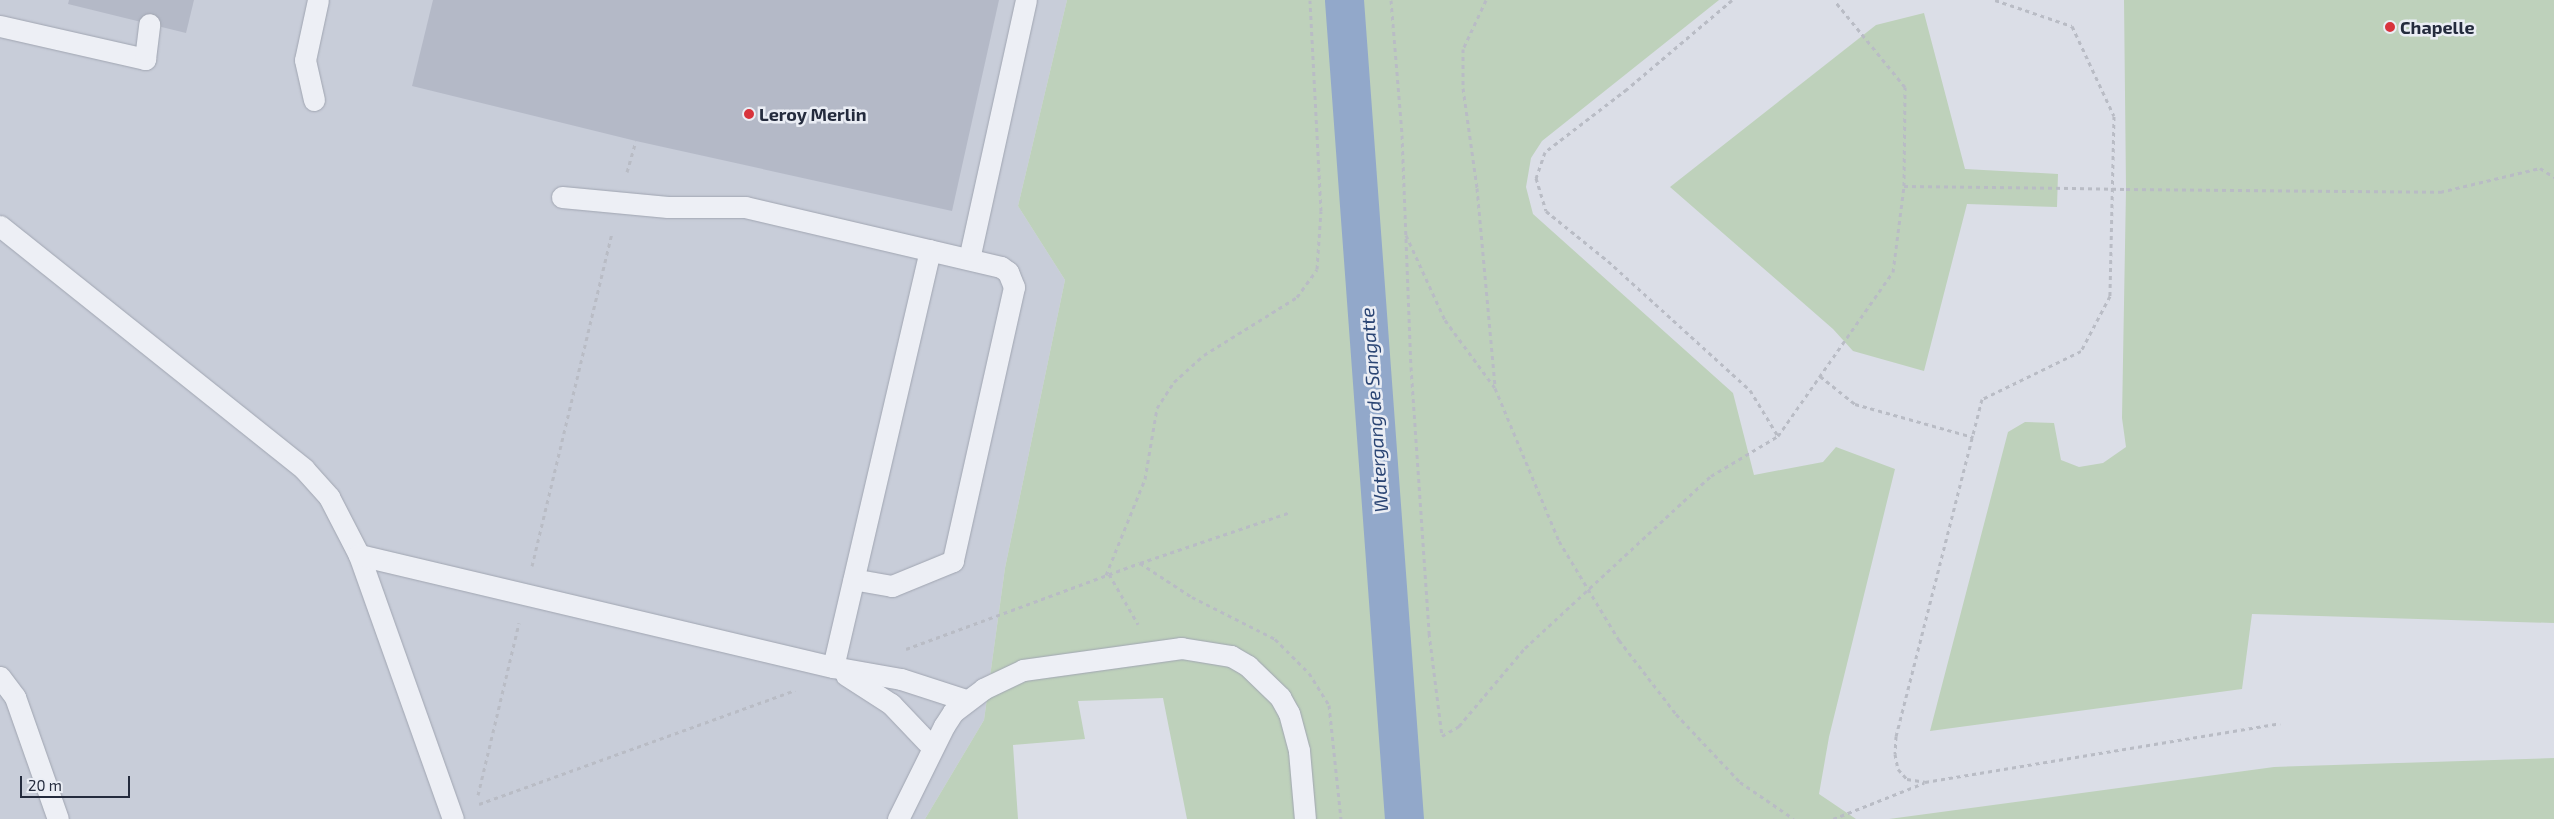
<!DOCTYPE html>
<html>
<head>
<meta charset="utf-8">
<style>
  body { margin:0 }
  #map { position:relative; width:2554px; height:819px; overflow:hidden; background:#dbdee7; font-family:"Exo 2",sans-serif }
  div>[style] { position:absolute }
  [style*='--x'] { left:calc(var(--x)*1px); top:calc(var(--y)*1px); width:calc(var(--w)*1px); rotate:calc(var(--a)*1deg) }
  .built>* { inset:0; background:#c8cdd9 }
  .green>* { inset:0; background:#bed1bb }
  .canal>* { height:39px; margin:-19.5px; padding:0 19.5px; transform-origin:19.5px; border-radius:19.5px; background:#92a8ca }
  .building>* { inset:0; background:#b4b9c7 }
  .path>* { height:3px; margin-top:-1.5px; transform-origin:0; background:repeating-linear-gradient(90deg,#b9bcc5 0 4px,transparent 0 8px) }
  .roads { filter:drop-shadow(0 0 1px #a0a5b1) drop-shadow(0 0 1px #a0a5b1) }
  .lane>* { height:21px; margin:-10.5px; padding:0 10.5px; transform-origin:10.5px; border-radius:10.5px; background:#edeff5 }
  .path-bridge>* { height:3px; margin-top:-1.5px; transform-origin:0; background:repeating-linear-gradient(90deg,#b9bcc5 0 4px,transparent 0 8px) }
  .dots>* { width:14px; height:14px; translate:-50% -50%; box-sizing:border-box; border:2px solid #eaedf4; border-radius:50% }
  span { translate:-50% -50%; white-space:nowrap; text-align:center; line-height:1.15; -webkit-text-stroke:5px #eaedf4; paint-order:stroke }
  .poi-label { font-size:18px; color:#242b3d; font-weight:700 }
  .left { translate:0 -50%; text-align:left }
  .water-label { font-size:19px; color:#2b4574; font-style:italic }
  .scale { position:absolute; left:20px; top:776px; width:110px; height:22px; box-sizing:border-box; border:2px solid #242b3d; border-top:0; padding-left:6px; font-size:15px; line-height:18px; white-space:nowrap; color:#242b3d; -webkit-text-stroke:4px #eaedf4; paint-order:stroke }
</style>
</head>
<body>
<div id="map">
  <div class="built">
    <div style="clip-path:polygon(0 0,1067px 0,1018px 206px,1065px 280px,1005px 568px,984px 720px,925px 819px,0 819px)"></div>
  </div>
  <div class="green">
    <div style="clip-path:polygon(1067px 0,1719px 0,1542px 141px,1531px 158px,1526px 187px,1533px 214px,1733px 393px,1754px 475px,1823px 462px,1836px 447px,1895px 469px,1829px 737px,1819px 794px,1856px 819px,1187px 819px,1163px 698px,1078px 701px,1085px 739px,1013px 745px,1018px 819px,925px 819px,984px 720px,1005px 568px,1065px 280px,1018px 206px)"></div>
    <div style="clip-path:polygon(2124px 0,2554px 0,2554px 623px,2252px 614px,2242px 689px,1930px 731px,2008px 432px,2025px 422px,2054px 423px,2061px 460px,2079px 467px,2103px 463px,2126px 447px,2122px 418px,2126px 189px)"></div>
    <div style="clip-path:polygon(1924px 13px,1965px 169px,2058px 174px,2057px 207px,1967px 204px,1924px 371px,1853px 351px,1833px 329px,1670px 187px,1876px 25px)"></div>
    <div style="clip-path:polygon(2554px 758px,2554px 819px,1889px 819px,2274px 767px)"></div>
  </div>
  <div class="canal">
    <div style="--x:1344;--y:0;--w:821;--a:85.81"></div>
  </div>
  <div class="building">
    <div style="clip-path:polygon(69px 0,194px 0,186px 33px,68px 4px)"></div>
    <div style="clip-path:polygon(433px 0,999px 0,952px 211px,636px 141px,412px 86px)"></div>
  </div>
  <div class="path">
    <div style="--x:1391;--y:0;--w:135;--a:85.3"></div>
    <div style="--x:1402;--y:135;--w:232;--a:87.8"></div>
    <div style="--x:1411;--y:367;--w:267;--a:86.1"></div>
    <div style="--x:1429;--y:633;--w:104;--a:82.8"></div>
    <div style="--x:1442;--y:736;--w:20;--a:-30"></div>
    <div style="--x:1459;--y:726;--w:102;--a:-49.8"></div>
    <div style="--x:1525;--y:648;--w:253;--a:-42.8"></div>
    <div style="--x:1711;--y:476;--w:78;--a:-30.8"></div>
    <div style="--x:1778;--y:436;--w:200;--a:-55"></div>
    <div style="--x:1893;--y:272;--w:87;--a:-82.7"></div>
    <div style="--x:1904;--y:186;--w:99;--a:-89.4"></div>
    <div style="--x:1905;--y:87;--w:112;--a:-129.2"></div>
    <div style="--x:1486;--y:0;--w:54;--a:115.1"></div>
    <div style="--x:1463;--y:49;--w:39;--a:90"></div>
    <div style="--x:1463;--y:88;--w:101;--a:82"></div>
    <div style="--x:1477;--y:188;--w:200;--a:84.8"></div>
    <div style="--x:1732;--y:0;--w:138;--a:139.7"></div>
    <div style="--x:1627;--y:89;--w:103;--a:142.5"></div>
    <div style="--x:1545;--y:152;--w:28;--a:109"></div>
    <div style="--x:1536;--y:178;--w:34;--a:73"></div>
    <div style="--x:1546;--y:211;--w:80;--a:38.9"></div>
    <div style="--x:1608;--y:261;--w:192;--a:42.3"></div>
    <div style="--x:1750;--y:390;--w:54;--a:58.7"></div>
    <div style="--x:1995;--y:0;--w:81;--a:18.7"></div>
    <div style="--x:2072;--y:26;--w:99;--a:65"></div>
    <div style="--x:2114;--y:116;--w:180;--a:91.3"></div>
    <div style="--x:2110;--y:296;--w:62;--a:117.8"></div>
    <div style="--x:2081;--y:351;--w:110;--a:154.1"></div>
    <div style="--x:1982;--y:399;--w:348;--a:104.3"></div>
    <div style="--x:1896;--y:736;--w:18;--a:93"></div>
    <div style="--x:1895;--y:754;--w:15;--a:79"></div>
    <div style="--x:1898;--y:769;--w:13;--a:48"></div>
    <div style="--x:1907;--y:779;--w:18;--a:9"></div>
    <div style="--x:1925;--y:782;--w:360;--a:-9.4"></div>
    <div style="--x:627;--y:172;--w:32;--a:-74"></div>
    <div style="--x:1904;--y:186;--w:168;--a:0.7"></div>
    <div style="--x:2126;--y:189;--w:314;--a:0.5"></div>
    <div style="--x:2440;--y:192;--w:103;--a:-13.5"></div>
    <div style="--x:2540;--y:168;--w:17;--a:33"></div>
    <div style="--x:1406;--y:235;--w:94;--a:65.4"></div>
    <div style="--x:1445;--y:320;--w:84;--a:53.7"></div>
    <div style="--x:1495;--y:388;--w:166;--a:67.3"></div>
    <div style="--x:1559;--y:541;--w:116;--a:58.8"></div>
    <div style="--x:1619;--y:640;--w:93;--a:52.4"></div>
    <div style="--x:1676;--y:714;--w:93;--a:46.7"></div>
    <div style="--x:1740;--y:782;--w:65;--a:34.4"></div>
    <div style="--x:1820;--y:376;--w:45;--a:38.7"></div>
    <div style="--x:1855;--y:404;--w:123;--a:15.6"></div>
    <div style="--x:1140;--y:563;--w:159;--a:-18.7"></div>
    <div style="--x:532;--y:566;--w:343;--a:-76.5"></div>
    <div style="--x:1109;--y:574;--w:58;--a:59.9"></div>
    <div style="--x:1106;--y:575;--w:104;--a:-67.9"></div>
    <div style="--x:1145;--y:479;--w:72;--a:-80.4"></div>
    <div style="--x:1157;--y:408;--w:31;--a:-57"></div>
    <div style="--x:1174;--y:382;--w:40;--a:-42"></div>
    <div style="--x:1204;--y:355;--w:110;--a:-31.9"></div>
    <div style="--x:1297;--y:297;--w:34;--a:-54"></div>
    <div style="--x:1317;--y:269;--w:58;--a:-86.1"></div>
    <div style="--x:1321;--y:211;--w:211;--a:-93"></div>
    <div style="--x:906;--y:649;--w:249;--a:-20.2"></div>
    <div style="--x:1140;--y:563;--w:62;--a:33.2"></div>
    <div style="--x:1192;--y:597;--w:93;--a:26.8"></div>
    <div style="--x:1275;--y:639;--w:48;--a:45"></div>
    <div style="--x:1309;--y:673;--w:38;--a:58"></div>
    <div style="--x:1329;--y:705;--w:115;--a:84"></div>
    <div style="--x:478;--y:795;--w:177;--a:-76.6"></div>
    <div style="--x:479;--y:804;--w:336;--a:-19.8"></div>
    <div style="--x:1833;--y:819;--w:98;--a:-21.6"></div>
  </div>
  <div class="roads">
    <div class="lane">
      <div style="--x:0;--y:26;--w:149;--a:12.8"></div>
      <div style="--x:145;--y:59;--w:35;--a:-83"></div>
      <div style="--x:314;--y:100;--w:41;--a:-102.7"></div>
      <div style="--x:305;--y:60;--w:61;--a:-77.8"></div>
      <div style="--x:562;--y:197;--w:106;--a:5.4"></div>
      <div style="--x:668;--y:207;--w:77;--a:0"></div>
      <div style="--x:745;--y:207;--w:263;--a:13.2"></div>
      <div style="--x:1001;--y:267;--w:9;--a:36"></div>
      <div style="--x:1008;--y:272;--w:16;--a:68"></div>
      <div style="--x:1014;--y:287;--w:281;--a:102.6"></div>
      <div style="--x:953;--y:561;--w:66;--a:157.7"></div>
      <div style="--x:892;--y:586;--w:39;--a:-170"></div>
      <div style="--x:0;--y:226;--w:389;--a:38.6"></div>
      <div style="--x:304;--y:469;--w:38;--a:48"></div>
      <div style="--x:329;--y:497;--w:65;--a:62.7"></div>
      <div style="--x:359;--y:555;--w:280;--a:70.4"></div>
      <div style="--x:969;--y:259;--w:265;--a:-77.6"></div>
      <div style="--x:359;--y:555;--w:487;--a:13.3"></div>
      <div style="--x:833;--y:667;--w:69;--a:10"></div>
      <div style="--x:901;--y:679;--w:68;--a:17.9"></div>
      <div style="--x:833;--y:667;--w:428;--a:-76.9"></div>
      <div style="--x:846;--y:675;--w:54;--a:32.8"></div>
      <div style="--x:891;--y:704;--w:59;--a:46.4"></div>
      <div style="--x:0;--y:677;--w:25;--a:53"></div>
      <div style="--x:15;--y:697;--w:129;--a:70.6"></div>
      <div style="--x:898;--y:819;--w:104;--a:-63.7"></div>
      <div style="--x:944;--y:726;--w:17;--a:-57"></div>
      <div style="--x:953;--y:712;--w:38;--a:-37"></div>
      <div style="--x:983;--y:689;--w:44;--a:-25.4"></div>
      <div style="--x:1023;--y:670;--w:160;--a:-7.9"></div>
      <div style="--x:1181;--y:648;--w:51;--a:9.1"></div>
      <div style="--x:1231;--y:656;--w:20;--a:30"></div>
      <div style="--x:1248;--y:666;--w:45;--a:44.1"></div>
      <div style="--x:1280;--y:697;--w:18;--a:61"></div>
      <div style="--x:1289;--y:713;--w:39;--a:75"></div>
      <div style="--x:1299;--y:751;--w:68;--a:85"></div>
    </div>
  </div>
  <div class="path-bridge">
    <div style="--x:2072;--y:188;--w:54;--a:1.1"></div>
  </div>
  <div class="dots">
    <div style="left:2390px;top:27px;background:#d8333c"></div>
    <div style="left:749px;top:114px;background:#d8333c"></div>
  </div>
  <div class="poi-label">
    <span class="left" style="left:2400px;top:27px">Chapelle</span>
    <span class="left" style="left:759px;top:114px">Leroy Merlin</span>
  </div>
  <div class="water-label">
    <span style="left:1374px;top:410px;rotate:-94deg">Watergang de Sangatte</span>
  </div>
  <div class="scale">20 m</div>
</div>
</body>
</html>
